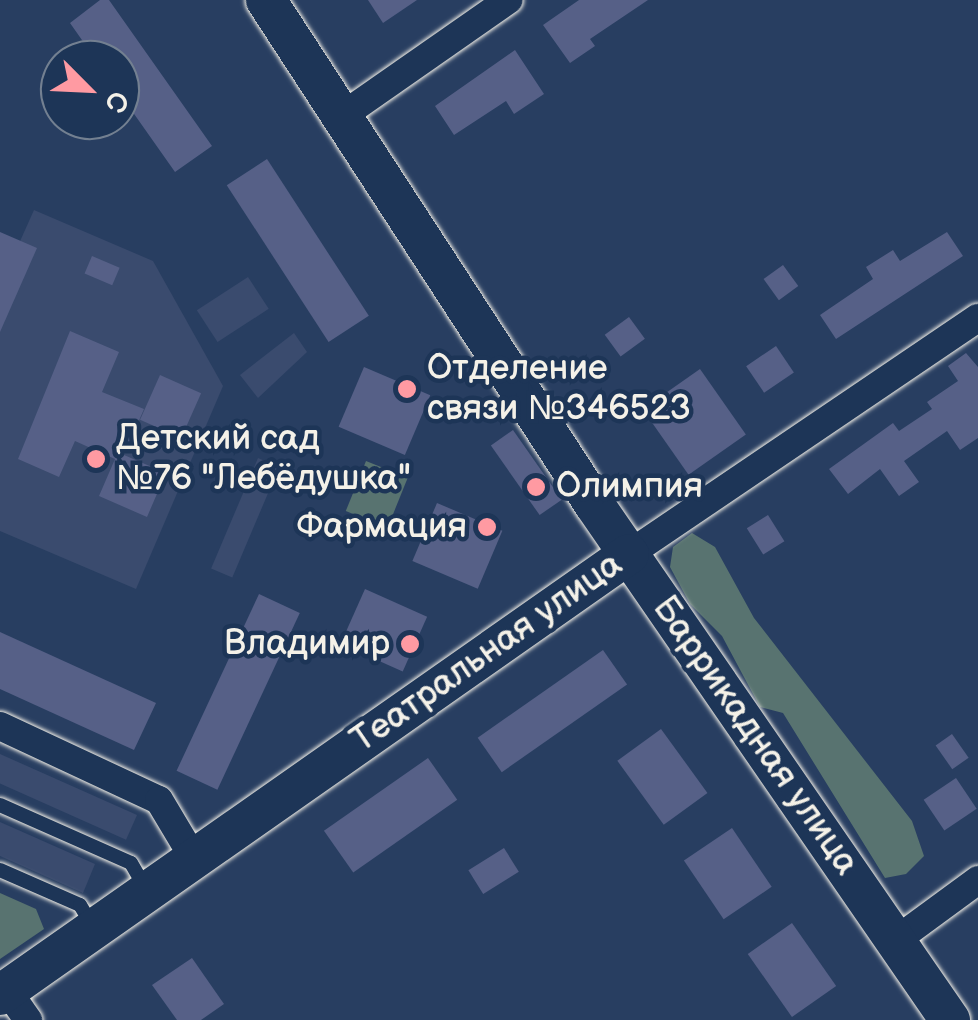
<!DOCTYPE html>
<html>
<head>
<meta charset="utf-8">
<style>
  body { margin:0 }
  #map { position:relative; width:978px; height:1020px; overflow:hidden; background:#283e61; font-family:"Balsamiq Sans",sans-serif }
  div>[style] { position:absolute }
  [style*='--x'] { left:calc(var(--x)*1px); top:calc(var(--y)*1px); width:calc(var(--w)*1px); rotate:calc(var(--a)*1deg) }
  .built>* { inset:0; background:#3a4b6e; transform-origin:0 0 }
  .green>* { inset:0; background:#587370; transform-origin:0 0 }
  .building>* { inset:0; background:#566087; transform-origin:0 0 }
  .roads { filter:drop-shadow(0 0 2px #f4f1e8) drop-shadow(0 0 2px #f4f1e8) }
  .lane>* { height:14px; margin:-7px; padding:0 7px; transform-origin:7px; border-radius:7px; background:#1d3557 }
  .street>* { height:28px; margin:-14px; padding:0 14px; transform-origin:14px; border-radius:14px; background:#1d3557 }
  .secondary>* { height:40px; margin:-20px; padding:0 20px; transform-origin:20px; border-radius:20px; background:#1d3557 }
  .dots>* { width:28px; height:28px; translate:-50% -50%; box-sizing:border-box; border:5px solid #1d3557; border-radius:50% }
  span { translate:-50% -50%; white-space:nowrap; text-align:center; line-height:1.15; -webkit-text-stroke:9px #1d3557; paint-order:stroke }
  .poi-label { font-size:35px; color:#f4f1e8 }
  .left { translate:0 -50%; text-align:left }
  .right { translate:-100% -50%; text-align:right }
  .street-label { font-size:35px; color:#f4f1e8 }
  .north { position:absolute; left:40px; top:40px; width:100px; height:100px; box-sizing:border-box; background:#1d3557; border:2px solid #738091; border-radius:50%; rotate:114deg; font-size:28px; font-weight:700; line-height:40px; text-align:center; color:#f4f1e8 }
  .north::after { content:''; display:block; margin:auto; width:35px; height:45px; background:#ff9aa2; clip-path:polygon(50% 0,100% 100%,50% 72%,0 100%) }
</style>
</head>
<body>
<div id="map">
  <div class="built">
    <div style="clip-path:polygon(34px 210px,153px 261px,223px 386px,136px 589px,0 531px,0 286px)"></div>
    <div style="left:248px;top:277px;width:38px;height:61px;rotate:57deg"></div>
    <div style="clip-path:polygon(294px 333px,307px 352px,258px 398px,240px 375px)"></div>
    <div style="left:258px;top:458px;width:23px;height:120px;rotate:23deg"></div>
    <div style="left:0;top:754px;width:150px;height:27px;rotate:24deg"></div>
    <div style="clip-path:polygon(0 822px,95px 864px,83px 893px,0 856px)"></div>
  </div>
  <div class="green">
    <div style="left:366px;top:461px;width:45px;height:54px;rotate:22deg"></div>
    <div style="clip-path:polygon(692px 533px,715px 547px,754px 618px,912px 821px,924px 856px,906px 874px,885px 878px,783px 713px,760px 707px,722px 636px,690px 604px,670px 567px,673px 547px)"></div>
    <div style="clip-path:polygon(0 893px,36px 909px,44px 929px,0 959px)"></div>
  </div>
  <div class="building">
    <div style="clip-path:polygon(100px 0,109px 0,212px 146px,175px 172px,120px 94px,120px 60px,96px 60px,70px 23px)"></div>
    <div style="clip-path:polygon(368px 0,417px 0,383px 23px)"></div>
    <div style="clip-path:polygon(579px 0,648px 0,590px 39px,595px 46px,570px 63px,543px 25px)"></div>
    <div style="clip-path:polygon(515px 50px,544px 94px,514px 114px,506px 101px,454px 135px,435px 106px)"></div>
    <div style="left:267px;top:159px;width:187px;height:48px;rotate:57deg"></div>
    <div style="clip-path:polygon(0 232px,37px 248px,0 332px)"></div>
    <div style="clip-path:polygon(947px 232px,963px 256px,836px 339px,820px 315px,873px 279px,866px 267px,893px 250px,900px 261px)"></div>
    <div style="left:92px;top:256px;width:30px;height:19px;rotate:23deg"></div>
    <div style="left:783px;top:265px;width:26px;height:24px;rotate:54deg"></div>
    <div style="left:629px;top:317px;width:27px;height:30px;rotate:54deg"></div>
    <div style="clip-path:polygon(70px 331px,119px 352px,102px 392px,144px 409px,124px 455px,166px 473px,147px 517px,99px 496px,115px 459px,75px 441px,59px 477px,18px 459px)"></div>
    <div style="left:776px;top:346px;width:32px;height:36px;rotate:56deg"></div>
    <div style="clip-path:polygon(966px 353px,978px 367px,978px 438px,960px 450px,947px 431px,904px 461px,919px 482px,899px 496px,880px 469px,848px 494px,829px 469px,893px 423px,899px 431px,932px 409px,927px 402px,958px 381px,948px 366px)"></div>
    <div style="left:364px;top:367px;width:72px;height:65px;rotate:23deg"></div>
    <div style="left:700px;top:369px;width:80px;height:70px;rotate:55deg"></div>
    <div style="left:160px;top:375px;width:45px;height:49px;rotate:24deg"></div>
    <div style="left:513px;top:430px;width:85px;height:27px;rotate:55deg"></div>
    <div style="left:437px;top:503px;width:71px;height:63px;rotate:23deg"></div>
    <div style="left:768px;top:515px;width:31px;height:25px;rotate:58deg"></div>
    <div style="left:365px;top:589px;width:68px;height:60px;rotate:24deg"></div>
    <div style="left:259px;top:594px;width:45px;height:195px;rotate:25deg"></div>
    <div style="clip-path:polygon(0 632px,156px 703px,134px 750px,0 689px)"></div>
    <div style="left:603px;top:650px;width:42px;height:153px;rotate:55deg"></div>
    <div style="left:661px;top:729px;width:79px;height:54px;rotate:54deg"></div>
    <div style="left:952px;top:734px;width:29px;height:20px;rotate:55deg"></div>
    <div style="left:428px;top:758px;width:51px;height:127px;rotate:55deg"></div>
    <div style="left:956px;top:778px;width:37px;height:39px;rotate:56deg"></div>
    <div style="left:732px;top:828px;width:71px;height:58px;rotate:56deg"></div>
    <div style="left:504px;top:848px;width:28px;height:42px;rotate:58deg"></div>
    <div style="left:792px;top:923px;width:77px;height:54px;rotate:55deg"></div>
    <div style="clip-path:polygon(192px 958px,224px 1004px,201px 1020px,177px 1020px,152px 985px)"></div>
  </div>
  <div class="roads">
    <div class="lane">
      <div style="--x:0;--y:805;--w:143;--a:23.9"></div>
      <div style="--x:131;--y:863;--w:28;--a:60"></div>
      <div style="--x:0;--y:870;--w:87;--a:23.6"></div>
      <div style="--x:80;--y:905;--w:27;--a:59"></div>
    </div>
    <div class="street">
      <div style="--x:342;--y:116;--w:203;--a:-34.9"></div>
      <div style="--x:629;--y:554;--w:421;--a:-34.1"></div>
      <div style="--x:0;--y:726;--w:175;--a:25"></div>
      <div style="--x:159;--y:800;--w:66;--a:59.2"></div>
      <div style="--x:895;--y:941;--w:103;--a:-36.3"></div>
      <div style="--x:7;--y:990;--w:37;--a:55"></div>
    </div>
    <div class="secondary">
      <div style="--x:266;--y:0;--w:601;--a:56.94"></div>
      <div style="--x:594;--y:504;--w:627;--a:55.4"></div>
      <div style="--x:0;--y:995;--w:768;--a:-35.03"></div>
    </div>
  </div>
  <div class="dots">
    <div style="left:407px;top:389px;background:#ff9aa2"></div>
    <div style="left:96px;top:459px;background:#ff9aa2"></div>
    <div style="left:536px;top:487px;background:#ff9aa2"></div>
    <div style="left:487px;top:527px;background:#ff9aa2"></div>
    <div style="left:410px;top:644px;background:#ff9aa2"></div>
  </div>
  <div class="poi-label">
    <span class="left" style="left:427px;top:389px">Отделение<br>связи №346523</span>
    <span class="left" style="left:116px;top:459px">Детский сад<br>№76 "Лебёдушка"</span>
    <span class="left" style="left:556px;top:487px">Олимпия</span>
    <span class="right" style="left:467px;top:527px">Фармация</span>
    <span class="right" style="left:390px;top:644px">Владимир</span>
  </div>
  <div class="street-label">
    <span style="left:487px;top:653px;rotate:-35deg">Театральная улица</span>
    <span style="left:755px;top:736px;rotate:55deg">Баррикадная улица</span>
  </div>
  <div class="north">С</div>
</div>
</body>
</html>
